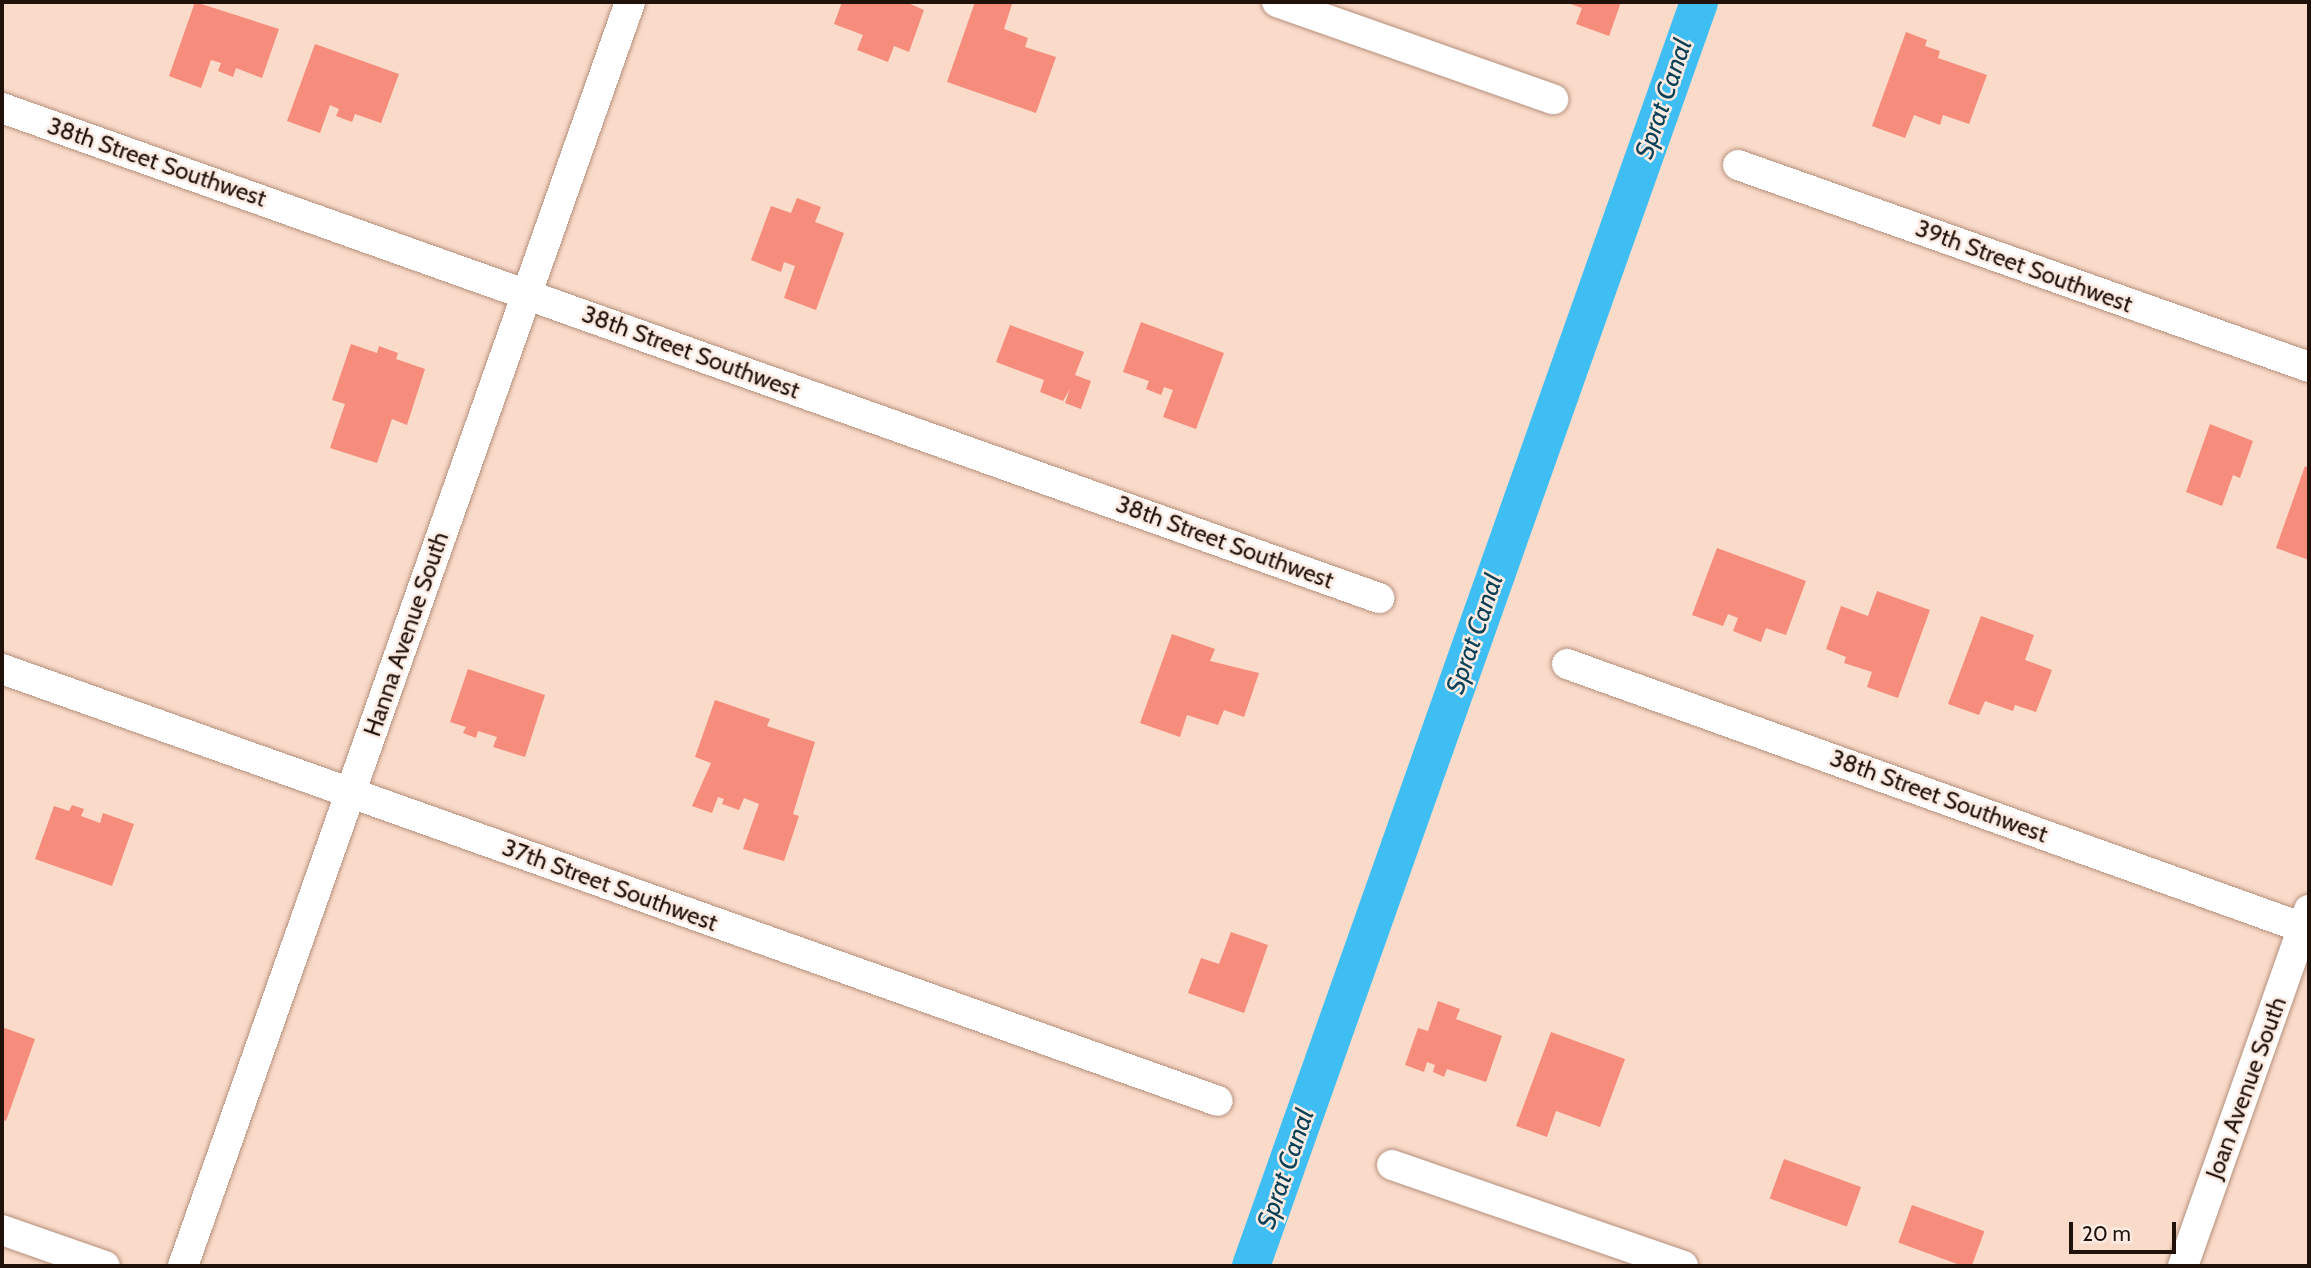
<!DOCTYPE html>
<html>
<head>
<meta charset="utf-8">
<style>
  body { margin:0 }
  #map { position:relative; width:2311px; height:1268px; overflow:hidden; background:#fadac9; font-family:Cabin,sans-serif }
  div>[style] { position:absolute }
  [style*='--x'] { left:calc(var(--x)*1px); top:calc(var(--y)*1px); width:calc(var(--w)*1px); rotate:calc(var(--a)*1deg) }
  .canal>* { height:38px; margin:-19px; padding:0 19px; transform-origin:19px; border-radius:19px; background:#3ebef3 }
  .building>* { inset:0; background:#f68c7c; transform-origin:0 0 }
  .roads { filter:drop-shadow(0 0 2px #b4907c) drop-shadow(0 0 2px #b4907c) }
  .minor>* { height:30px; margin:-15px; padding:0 15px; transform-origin:15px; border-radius:15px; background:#fff }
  span { translate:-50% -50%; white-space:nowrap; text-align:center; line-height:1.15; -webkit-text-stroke:5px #fbebe3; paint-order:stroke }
  .street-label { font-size:24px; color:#20120b }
  .water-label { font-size:26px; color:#0a4156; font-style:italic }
  .frame { position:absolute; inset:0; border:4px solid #20120b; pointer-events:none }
  .scale { position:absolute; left:2069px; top:1222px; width:107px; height:32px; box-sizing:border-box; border:4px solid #20120b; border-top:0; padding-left:9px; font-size:21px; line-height:24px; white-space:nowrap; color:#20120b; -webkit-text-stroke:5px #fbebe3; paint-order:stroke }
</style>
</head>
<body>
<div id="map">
  <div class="canal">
    <div style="--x:1251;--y:1266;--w:1341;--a:-70.48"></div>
  </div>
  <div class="building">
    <div style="clip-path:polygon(195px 2px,279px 29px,262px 78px,236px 68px,233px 77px,218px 71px,221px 63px,211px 60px,201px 88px,169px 76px)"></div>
    <div style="clip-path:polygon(842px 2px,906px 2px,924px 10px,909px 52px,894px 46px,888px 62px,857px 50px,863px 35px,834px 24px)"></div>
    <div style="clip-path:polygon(975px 2px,1012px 4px,1004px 29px,1028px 38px,1025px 47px,1056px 57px,1036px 113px,947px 82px)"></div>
    <div style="clip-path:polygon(1565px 2px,1621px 2px,1609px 36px,1576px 24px,1582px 8px)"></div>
    <div style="clip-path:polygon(1906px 32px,1927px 40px,1925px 46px,1940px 51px,1938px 58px,1987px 75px,1969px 124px,1943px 115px,1940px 125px,1914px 115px,1905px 138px,1872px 126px)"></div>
    <div style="clip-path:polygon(315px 44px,399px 74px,381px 123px,355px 114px,352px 122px,336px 116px,339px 109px,330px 105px,320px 133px,287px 121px)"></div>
    <div style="clip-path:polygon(797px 198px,821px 207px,815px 222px,844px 233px,816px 310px,784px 298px,795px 266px,784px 262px,781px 272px,751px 260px,771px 206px,791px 213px)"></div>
    <div style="clip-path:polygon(1141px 322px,1224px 353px,1196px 429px,1163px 417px,1173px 390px,1164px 387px,1161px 395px,1146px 389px,1149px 381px,1123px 372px)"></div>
    <div style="clip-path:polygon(1010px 325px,1084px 352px,1075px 375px,1091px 381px,1081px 409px,1065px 403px,1070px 389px,1063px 401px,1040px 392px,1044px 380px,996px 362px)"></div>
    <div style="clip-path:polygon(351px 344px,377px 353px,379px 346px,398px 353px,396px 359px,425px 369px,407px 425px,392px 419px,377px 463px,330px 448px,345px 404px,332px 400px)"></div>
    <div style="clip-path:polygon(2210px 424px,2253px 441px,2240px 478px,2233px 475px,2222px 506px,2186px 492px)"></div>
    <div style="clip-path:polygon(2305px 466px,2309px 468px,2309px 560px,2276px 548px)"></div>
    <div style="clip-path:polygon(1717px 548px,1806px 581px,1786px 635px,1766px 628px,1761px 642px,1733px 631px,1738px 618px,1728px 614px,1723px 626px,1692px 615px)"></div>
    <div style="clip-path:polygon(1877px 591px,1930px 610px,1898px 698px,1867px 687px,1872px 672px,1844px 663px,1846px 657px,1826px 649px,1841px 606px,1868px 616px)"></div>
    <div style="clip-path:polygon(1981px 616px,2034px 635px,2025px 660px,2052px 670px,2036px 712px,2015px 705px,2013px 711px,1985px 701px,1979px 715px,1948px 704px)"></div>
    <div style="clip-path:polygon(1172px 634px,1215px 649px,1210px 661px,1259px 673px,1244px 717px,1224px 710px,1218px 725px,1187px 715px,1180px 737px,1140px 723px)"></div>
    <div style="clip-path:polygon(468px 669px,545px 695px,525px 757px,493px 747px,497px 737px,478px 731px,476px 738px,463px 733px,466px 727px,450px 722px)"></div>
    <div style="clip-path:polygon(715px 700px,770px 719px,767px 726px,815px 742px,793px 814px,799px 816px,784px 861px,743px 849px,759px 804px,744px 798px,739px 810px,722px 804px,724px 799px,718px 797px,712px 813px,692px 806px,711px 763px,695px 757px)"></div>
    <div style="clip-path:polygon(72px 805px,84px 809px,81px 816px,100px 823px,103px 813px,134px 824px,112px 886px,35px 859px,54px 806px,69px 811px)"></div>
    <div style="clip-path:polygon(1231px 932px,1268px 945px,1244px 1013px,1188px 993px,1201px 958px,1219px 964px)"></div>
    <div style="clip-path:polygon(1438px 1001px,1460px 1009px,1456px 1019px,1502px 1036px,1486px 1082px,1447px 1069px,1444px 1077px,1433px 1072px,1435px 1065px,1427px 1062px,1424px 1072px,1405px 1065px,1418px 1028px,1428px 1031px)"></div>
    <div style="clip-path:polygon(2px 1027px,35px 1039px,6px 1121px,2px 1119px)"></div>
    <div style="clip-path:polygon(1551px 1032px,1625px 1059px,1600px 1127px,1556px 1111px,1547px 1137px,1516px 1126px)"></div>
    <div style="left:1784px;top:1159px;width:82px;height:42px;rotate:20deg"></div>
    <div style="left:1912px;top:1205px;width:77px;height:40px;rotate:20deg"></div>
  </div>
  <div class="roads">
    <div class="minor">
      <div style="--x:1277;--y:2;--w:293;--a:19.4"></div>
      <div style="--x:2;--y:108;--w:1462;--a:19.59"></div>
      <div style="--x:1738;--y:165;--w:606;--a:19.48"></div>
      <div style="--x:1567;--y:664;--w:788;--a:19.72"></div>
      <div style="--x:2;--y:669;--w:1290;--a:19.56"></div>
      <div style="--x:1392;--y:1165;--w:308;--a:19.1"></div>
      <div style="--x:2;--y:1230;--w:109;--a:19.3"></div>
      <div style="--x:183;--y:1266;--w:1341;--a:-70.52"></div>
      <div style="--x:2183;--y:1266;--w:378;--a:-70.5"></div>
    </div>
  </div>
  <div class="street-label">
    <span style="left:157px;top:162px;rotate:19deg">38th Street Southwest</span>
    <span style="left:2024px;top:266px;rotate:20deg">39th Street Southwest</span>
    <span style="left:691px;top:352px;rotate:20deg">38th Street Southwest</span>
    <span style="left:1225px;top:542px;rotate:20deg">38th Street Southwest</span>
    <span style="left:406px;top:634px;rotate:-71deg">Hanna Avenue South</span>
    <span style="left:1939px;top:796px;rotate:20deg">38th Street Southwest</span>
    <span style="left:610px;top:885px;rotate:20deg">37th Street Southwest</span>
    <span style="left:2246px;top:1088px;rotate:-70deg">Joan Avenue South</span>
  </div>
  <div class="water-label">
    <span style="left:1664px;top:99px;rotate:-71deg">Sprat Canal</span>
    <span style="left:1475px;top:634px;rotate:-71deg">Sprat Canal</span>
    <span style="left:1286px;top:1169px;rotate:-71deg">Sprat Canal</span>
  </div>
  <div class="frame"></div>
  <div class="scale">20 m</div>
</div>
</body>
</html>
